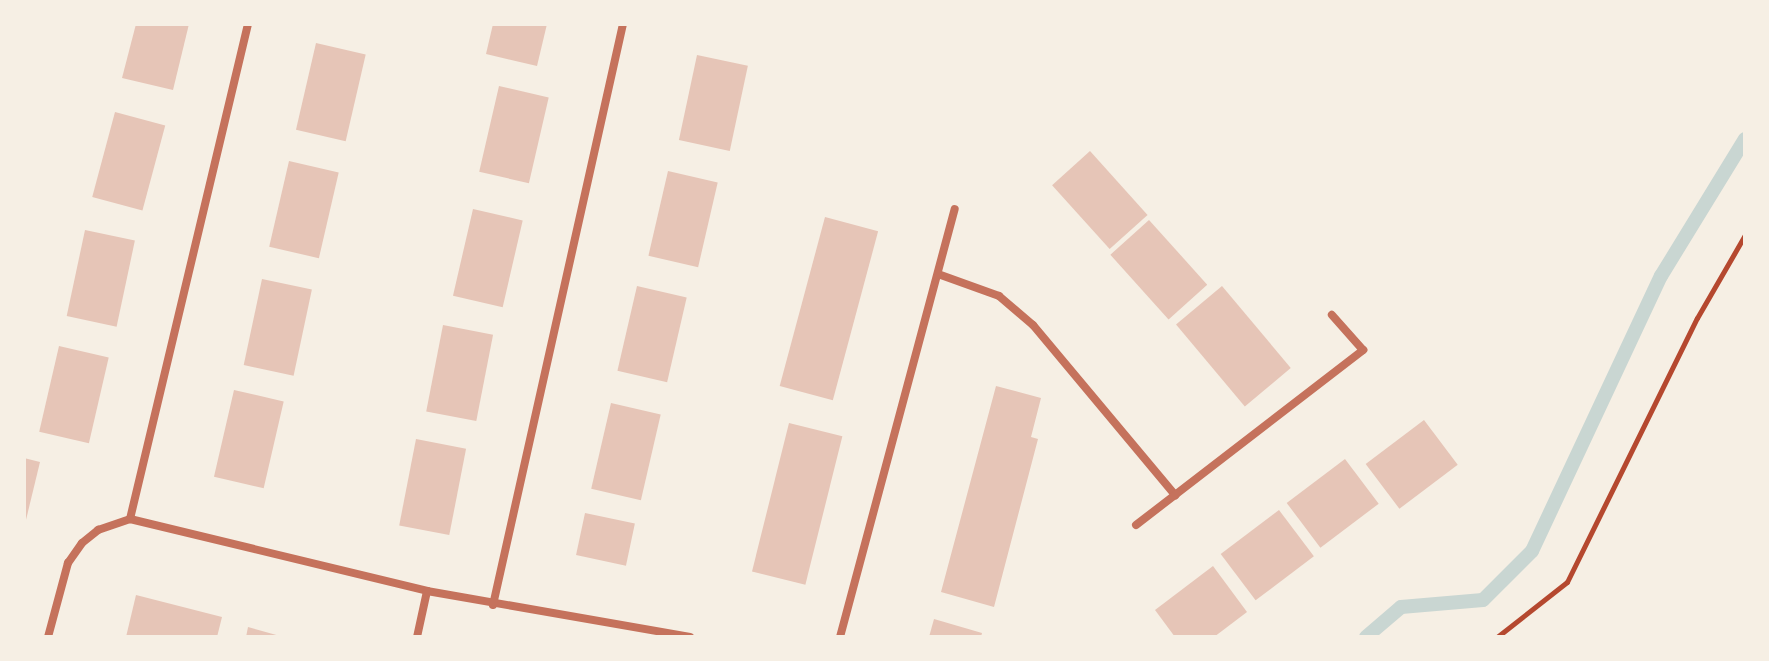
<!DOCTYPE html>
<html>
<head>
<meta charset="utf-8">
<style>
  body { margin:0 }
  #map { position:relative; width:1769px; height:661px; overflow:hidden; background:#f6efe4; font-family:"Fira Sans Condensed",sans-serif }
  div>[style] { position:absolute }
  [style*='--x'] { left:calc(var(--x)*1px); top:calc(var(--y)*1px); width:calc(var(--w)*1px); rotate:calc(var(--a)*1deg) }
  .stream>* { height:14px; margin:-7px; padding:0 7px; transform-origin:7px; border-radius:7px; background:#c9d6d2 }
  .building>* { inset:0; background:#e6c5b7; transform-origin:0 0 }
  .path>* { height:5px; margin:-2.5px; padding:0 2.5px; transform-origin:2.5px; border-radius:2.5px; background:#b5482f }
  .minor>* { height:8px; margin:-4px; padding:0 4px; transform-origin:4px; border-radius:4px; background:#c5725c }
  span { translate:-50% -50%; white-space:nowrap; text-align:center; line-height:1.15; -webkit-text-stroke:6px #f6efe4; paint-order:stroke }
  .frame { position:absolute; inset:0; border:26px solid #f6efe4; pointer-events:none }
</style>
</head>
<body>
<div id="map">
  <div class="stream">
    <div style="--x:1366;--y:637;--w:46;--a:-40.6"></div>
    <div style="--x:1401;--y:607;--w:82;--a:-4.9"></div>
    <div style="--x:1483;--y:600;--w:69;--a:-45"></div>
    <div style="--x:1532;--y:551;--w:304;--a:-64.9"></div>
    <div style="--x:1661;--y:276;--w:161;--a:-58.5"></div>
  </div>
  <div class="building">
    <div style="clip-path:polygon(136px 24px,189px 24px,173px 90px,122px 78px)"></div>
    <div style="clip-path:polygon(493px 24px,547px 24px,537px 66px,486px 54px)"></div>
    <div style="left:316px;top:43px;width:51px;height:89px;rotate:13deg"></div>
    <div style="left:697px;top:55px;width:52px;height:87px;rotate:12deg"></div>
    <div style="left:499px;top:86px;width:51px;height:88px;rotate:13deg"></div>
    <div style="left:115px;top:112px;width:52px;height:88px;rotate:15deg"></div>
    <div style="left:1090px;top:151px;width:86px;height:51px;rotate:48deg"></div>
    <div style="left:289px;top:161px;width:51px;height:88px;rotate:13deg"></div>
    <div style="left:668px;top:171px;width:51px;height:87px;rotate:13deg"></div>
    <div style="left:473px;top:209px;width:51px;height:89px;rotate:13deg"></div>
    <div style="left:825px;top:217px;width:55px;height:175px;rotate:15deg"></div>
    <div style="left:1149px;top:220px;width:87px;height:52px;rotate:48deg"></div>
    <div style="left:85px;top:230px;width:51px;height:88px;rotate:12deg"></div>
    <div style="left:262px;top:279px;width:51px;height:88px;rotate:12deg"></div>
    <div style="left:637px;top:286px;width:51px;height:87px;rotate:13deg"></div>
    <div style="left:1222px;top:286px;width:107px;height:60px;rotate:50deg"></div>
    <div style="left:443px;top:325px;width:51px;height:88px;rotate:11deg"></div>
    <div style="left:59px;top:346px;width:51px;height:88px;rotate:13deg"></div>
    <div style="clip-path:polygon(996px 386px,1041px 398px,1031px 437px,1038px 439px,994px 607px,941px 592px)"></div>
    <div style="left:234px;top:390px;width:51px;height:89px;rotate:13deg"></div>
    <div style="left:611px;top:403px;width:51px;height:88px;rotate:13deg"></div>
    <div style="left:1424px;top:420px;width:56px;height:73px;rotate:53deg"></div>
    <div style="left:789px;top:423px;width:55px;height:153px;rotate:14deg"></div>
    <div style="left:416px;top:439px;width:51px;height:88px;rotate:11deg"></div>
    <div style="clip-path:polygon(24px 458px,40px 462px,25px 524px,24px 524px)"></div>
    <div style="left:1345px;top:459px;width:56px;height:73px;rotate:53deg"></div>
    <div style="left:1279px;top:510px;width:58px;height:73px;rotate:53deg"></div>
    <div style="left:585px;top:513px;width:51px;height:43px;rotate:12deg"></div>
    <div style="clip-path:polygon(1213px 566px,1247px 612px,1214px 637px,1175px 637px,1155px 610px)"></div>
    <div style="clip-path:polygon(136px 595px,222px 617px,217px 637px,126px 637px)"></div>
    <div style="clip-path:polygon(934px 619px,982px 633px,981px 637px,929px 637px)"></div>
    <div style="clip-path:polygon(248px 627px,280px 636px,280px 637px,246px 637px)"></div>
  </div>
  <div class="path">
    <div style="--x:1497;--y:637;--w:89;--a:-38.2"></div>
    <div style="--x:1567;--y:582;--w:294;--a:-63.8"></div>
    <div style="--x:1697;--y:318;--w:96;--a:-60"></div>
  </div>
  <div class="minor">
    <div style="--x:248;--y:24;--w:509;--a:103.41"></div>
    <div style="--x:130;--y:519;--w:306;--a:13.6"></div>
    <div style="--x:427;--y:591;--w:267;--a:9.9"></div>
    <div style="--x:938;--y:274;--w:65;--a:19.8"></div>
    <div style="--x:999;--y:296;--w:45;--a:40.5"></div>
    <div style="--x:1033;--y:325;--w:222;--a:50.1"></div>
    <div style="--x:1136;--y:525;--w:287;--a:-37.6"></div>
    <div style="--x:1363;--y:350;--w:47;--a:-131.5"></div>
    <div style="--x:493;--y:605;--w:595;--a:-77.39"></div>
    <div style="--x:48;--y:637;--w:77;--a:-74.9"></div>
    <div style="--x:68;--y:563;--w:24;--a:-55"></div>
    <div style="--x:82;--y:543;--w:21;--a:-39"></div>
    <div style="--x:98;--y:530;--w:34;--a:-19"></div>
    <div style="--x:417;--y:637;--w:47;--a:-77.7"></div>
    <div style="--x:840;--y:637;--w:443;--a:-75"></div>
  </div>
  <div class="frame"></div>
</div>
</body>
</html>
